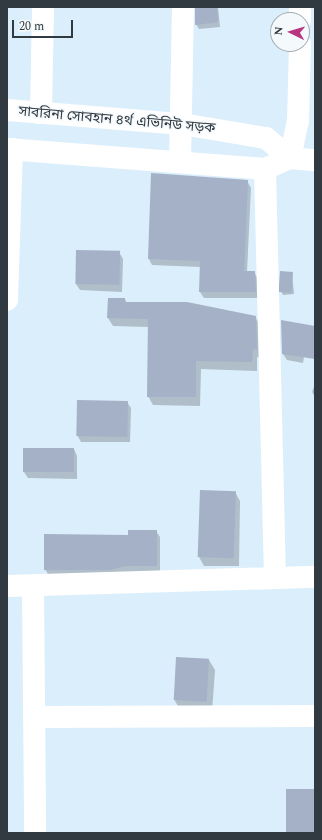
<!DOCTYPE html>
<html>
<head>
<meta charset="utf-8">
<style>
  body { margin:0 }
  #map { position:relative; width:322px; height:840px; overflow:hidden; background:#dbeefb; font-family:Spectral,"Noto Sans Bengali",serif }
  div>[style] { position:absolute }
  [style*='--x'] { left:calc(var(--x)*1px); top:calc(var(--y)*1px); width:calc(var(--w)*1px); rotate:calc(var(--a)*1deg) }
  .shadow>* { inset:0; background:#0003 }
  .building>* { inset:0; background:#a4b1c6; transform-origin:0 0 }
  .minor>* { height:22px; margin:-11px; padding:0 11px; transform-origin:11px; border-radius:11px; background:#fff }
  span { translate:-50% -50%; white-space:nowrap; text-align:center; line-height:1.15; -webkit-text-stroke:3px #f4f9fc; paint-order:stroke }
  .street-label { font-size:14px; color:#313a41 }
  .frame { position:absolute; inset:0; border:8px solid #313a41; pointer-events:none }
  .north { position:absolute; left:270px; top:12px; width:40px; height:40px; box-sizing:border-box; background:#f4f9fc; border:1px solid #a6adb1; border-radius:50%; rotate:275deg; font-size:11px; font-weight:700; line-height:16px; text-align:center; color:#313a41 }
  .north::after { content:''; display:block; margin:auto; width:14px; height:18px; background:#b83680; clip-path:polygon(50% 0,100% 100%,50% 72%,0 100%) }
  .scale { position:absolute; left:12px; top:20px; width:61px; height:18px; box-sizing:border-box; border:2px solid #313a41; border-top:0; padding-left:5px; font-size:12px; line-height:14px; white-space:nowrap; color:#313a41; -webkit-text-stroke:3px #f4f9fc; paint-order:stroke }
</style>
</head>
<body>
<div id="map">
  <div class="shadow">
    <div style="clip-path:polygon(200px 7px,218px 7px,220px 27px,199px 29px,196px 24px)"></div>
    <div style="clip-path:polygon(247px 181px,251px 188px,247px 272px,254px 272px,258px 279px,259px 298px,204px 298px,200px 292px,201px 267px,152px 265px,149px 259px)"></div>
    <div style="clip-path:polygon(119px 252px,123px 259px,122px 292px,80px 290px,76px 284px)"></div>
    <div style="clip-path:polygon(292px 273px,294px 294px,283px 295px,281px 291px)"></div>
    <div style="clip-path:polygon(125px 299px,127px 303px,255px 317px,260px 325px,261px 358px,257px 357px,257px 371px,201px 369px,200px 406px,153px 405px,148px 396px,149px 327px,113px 326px,108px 318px)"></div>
    <div style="clip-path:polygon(308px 332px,303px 363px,287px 360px,283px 354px)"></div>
    <div style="clip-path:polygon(315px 384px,315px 397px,312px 392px)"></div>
    <div style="clip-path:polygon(127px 402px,131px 408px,130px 442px,81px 442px,77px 435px)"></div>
    <div style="clip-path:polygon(74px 449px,77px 456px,77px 479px,28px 478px,24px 472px)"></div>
    <div style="clip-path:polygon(235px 492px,240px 501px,239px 566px,204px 566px,199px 557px)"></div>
    <div style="clip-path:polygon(156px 531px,160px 537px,160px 572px,49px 576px,45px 569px,129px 536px)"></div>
    <div style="clip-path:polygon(209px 660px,215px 670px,212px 712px,180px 710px,174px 699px)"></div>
  </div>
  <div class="building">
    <div style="clip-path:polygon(195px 7px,217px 7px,218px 22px,195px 25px)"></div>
    <div style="clip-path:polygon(151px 173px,248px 180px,244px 271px,255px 271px,256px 292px,199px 292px,200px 261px,148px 259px)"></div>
    <div style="left:76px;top:250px;width:44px;height:34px;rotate:1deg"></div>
    <div style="left:280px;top:271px;width:13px;height:21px;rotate:4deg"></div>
    <div style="clip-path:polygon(108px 298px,125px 298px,125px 302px,187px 302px,256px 316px,257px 350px,253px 349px,252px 362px,196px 361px,196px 397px,147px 397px,148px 319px,107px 318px)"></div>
    <div style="clip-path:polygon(281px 320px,315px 326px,315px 359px,282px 354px)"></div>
    <div style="left:77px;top:400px;width:51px;height:36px;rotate:1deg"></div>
    <div style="left:23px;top:448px;width:51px;height:24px"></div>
    <div style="left:200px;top:490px;width:36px;height:67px;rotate:2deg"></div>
    <div style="clip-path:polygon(128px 530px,157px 530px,157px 566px,125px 566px,110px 570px,44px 570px,44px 534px,128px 535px)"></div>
    <div style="left:176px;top:657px;width:33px;height:43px;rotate:3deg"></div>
    <div style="left:286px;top:789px;width:29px;height:44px"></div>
  </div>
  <div class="minor">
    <div style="--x:300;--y:20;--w:13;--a:-90"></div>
    <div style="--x:7;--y:110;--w:176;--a:4.6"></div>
    <div style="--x:182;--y:124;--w:85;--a:9.5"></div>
    <div style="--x:266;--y:138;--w:31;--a:40"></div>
    <div style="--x:41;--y:113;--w:106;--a:-88.9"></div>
    <div style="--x:7;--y:149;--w:259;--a:4.4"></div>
    <div style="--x:265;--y:169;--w:27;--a:-24"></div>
    <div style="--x:290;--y:158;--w:25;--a:5"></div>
    <div style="--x:290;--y:158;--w:38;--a:-78"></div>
    <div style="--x:298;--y:121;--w:77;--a:-88.5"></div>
    <div style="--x:180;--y:162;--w:155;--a:-88.9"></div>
    <div style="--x:265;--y:169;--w:409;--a:88.6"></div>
    <div style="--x:7;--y:300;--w:151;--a:-88.1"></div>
    <div style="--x:7;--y:586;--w:308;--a:-1.7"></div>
    <div style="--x:33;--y:586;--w:247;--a:89.5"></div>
    <div style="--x:34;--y:717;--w:281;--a:-0.2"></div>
  </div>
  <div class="street-label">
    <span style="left:117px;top:120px;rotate:5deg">সাবরিনা সোবহান ৪র্থ এভিনিউ সড়ক</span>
  </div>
  <div class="frame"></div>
  <div class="north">N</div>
  <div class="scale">20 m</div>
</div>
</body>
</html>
